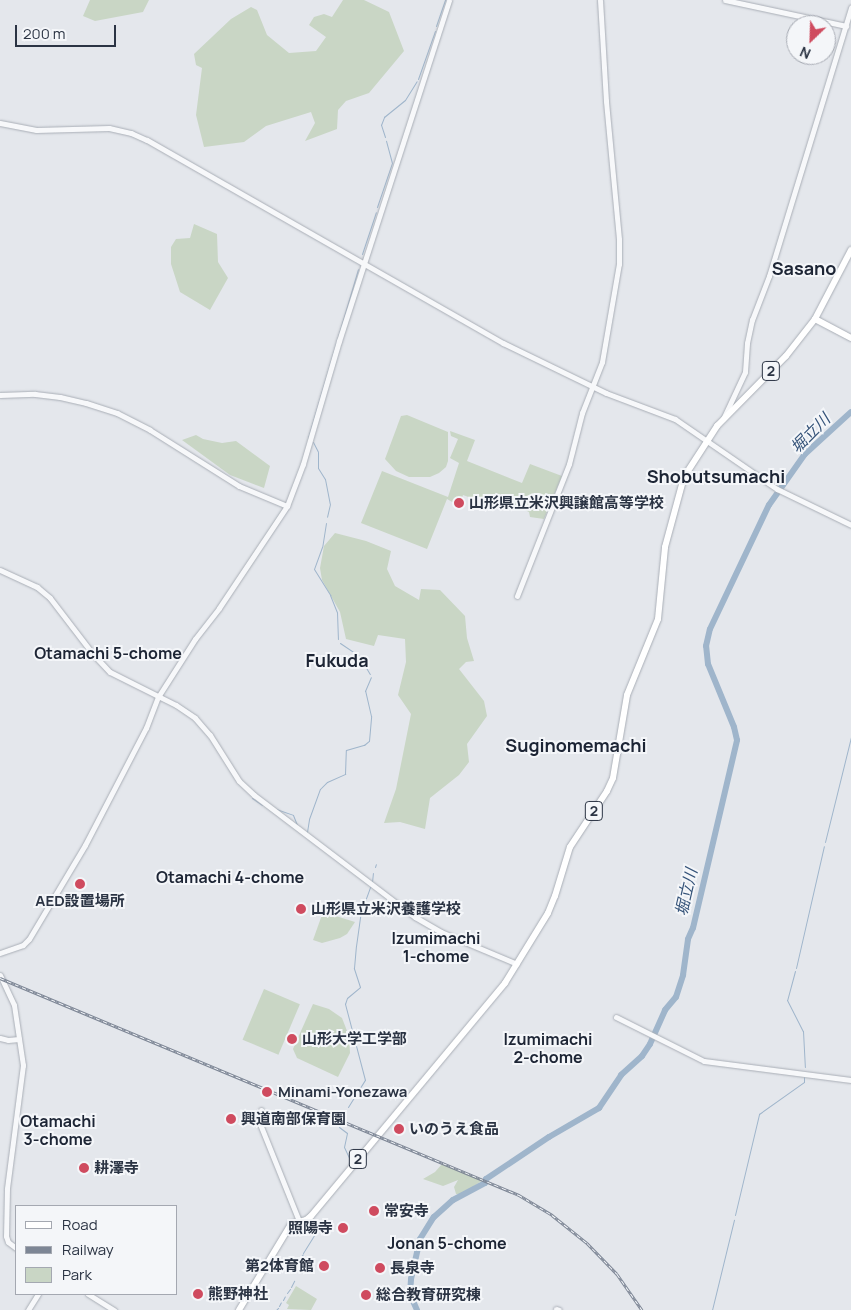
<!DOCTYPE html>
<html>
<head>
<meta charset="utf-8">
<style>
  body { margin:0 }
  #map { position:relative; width:851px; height:1310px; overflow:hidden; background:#e4e7ec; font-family:Manrope,"Noto Sans JP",sans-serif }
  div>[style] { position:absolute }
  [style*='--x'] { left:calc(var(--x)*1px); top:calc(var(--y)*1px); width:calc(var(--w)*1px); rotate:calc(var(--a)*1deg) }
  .green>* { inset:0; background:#c9d6c5; transform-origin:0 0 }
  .stream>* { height:1px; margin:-0.5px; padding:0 0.5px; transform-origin:0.5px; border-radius:0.5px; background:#9fb5cb }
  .river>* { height:6px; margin:-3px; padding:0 3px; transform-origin:3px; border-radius:3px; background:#9fb5cb }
  .roads { filter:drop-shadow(0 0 1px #a9aeb6) drop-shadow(0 0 1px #a9aeb6) }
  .minor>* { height:5px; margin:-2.5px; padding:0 2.5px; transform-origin:2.5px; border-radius:2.5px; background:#f7f8fa }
  .major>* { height:6px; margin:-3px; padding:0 3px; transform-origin:3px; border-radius:3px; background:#fff }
  .rail>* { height:3px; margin-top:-1.5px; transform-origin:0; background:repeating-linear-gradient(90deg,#f4f6f9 0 4px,#7d8695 0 8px); box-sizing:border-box; border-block:1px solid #7d8695 }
  .dots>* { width:14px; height:14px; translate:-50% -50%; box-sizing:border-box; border:2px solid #f4f6f9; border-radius:50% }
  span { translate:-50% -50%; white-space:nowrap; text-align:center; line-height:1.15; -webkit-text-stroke:4px #f4f6f9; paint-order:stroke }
  .shield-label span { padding:1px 4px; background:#f4f6f9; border:1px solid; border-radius:4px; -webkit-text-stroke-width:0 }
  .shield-label { font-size:14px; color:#2b3444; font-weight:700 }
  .poi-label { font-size:15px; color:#2b3444; font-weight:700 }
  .left { translate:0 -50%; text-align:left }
  .right { translate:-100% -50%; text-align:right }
  .water-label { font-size:16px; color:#355379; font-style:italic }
  .neighbourhood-label { font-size:16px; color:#1d2535; font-weight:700 }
  .quarter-label { font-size:18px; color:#1d2535; font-weight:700 }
  .legend { position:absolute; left:15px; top:1205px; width:162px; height:90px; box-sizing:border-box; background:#f4f6f9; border:1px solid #a4a8b1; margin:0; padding:6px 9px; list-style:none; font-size:15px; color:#2b3444 }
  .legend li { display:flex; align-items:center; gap:10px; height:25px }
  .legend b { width:25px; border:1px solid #a4a8b1 }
  .north { position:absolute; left:786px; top:15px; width:50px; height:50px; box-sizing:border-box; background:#f4f6f9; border:1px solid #a4a8b1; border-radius:50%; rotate:204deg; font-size:14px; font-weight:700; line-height:20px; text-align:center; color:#2b3444 }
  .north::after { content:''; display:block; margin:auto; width:18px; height:22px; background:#cf4b5f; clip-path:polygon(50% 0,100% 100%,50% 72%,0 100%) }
  .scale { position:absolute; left:15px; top:25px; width:101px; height:22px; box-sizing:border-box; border:2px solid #2b3444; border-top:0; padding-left:6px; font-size:15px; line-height:18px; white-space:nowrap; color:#2b3444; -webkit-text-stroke:4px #f4f6f9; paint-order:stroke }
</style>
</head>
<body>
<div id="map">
  <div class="green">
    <div style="clip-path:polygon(90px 0,149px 0,143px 12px,95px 21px,83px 16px)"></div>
    <div style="clip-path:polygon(343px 0,364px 0,389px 12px,404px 51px,369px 93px,346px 101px,338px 110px,337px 129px,305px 141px,315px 123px,311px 112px,266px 126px,244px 142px,204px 147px,196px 115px,202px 68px,196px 65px,194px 54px,231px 19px,251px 7px,257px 10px,267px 35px,289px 53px,316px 51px,326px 37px,309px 25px,314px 17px,324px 14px,332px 17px)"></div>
    <div style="clip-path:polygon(194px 224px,217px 234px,218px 262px,228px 278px,210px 310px,180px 292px,171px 264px,171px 247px,176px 239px,190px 238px)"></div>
    <div style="clip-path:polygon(407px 415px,448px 432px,448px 461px,446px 467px,439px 473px,430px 477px,409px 477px,396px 471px,385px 459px,401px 416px)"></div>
    <div style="clip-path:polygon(450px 431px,475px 440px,467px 461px,522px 483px,530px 464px,562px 476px,544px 519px,530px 517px,529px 512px,504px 500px,501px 509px,463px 495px,461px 500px,454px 503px,447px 499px,427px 549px,361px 523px,382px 471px,448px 497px,459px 463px,450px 458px,458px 439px,451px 436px)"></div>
    <div style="clip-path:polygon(196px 435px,203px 439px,222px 443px,236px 441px,270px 466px,264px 488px,230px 475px,182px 440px)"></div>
    <div style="clip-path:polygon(335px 533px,366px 541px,391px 551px,387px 569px,395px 586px,419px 600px,421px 589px,440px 590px,465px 616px,467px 638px,474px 661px,466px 662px,459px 669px,484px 701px,487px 716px,467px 744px,469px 762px,459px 775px,430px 798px,425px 829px,400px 822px,384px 823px,396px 789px,411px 714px,398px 695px,406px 662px,405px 639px,378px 635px,374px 646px,346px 639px,340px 612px,322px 580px,320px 568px,324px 546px)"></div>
    <div style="clip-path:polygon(323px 912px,355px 922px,347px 934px,340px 938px,322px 943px,313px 940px)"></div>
    <div style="left:264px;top:989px;width:39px;height:55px;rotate:23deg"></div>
    <div style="clip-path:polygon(313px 1004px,329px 1009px,342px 1018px,349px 1036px,350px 1053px,338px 1077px,297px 1058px,293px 1049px)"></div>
    <div style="clip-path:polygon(442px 1164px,483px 1180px,462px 1194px,456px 1194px,454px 1187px,458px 1180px,443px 1186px,423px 1179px,435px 1172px)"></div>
    <div style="clip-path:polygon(296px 1286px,317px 1299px,311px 1310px,287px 1309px,289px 1305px,286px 1303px)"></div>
  </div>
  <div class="stream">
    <div style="--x:436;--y:26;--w:28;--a:-71"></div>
    <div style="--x:418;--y:79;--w:51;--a:-70.5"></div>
    <div style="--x:385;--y:137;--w:13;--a:-108"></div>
    <div style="--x:381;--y:125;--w:9;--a:-69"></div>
    <div style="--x:384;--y:117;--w:27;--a:-39"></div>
    <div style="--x:405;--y:100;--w:22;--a:-58"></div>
    <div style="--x:377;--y:207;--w:46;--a:-71.2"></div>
    <div style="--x:392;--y:163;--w:23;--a:-105"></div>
    <div style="--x:362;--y:254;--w:44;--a:-71.6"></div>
    <div style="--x:308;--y:438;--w:176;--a:-73.5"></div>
    <div style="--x:313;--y:442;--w:11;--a:63"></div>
    <div style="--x:318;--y:452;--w:16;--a:90"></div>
    <div style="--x:318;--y:468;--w:13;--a:58"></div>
    <div style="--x:325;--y:479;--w:25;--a:79"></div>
    <div style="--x:330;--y:504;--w:13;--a:103"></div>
    <div style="--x:326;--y:523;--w:24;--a:99"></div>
    <div style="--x:322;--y:547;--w:23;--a:110"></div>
    <div style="--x:314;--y:569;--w:31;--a:58"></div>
    <div style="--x:330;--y:595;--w:18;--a:68"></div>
    <div style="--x:337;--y:612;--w:27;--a:88"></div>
    <div style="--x:340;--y:643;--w:23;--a:34"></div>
    <div style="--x:359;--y:656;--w:21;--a:59"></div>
    <div style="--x:252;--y:798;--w:12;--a:35"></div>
    <div style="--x:276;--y:809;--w:18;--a:19"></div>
    <div style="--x:293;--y:815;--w:11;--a:68"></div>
    <div style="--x:307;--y:832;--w:13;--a:-81"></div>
    <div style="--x:309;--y:819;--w:32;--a:-70"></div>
    <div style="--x:320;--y:789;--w:10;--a:-45"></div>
    <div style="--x:327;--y:782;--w:20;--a:-24"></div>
    <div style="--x:345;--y:774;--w:24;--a:-88"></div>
    <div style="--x:346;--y:750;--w:19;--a:-16"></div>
    <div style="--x:364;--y:745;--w:6;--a:-39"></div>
    <div style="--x:369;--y:741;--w:25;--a:-85"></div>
    <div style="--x:371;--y:716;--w:26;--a:-103"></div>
    <div style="--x:365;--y:691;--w:15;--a:-67"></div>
    <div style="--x:825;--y:842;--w:108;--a:-76.1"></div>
    <div style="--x:375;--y:867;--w:3;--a:-72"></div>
    <div style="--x:372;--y:882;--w:9;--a:-84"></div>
    <div style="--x:796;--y:968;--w:125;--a:-77.1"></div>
    <div style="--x:795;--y:971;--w:30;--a:105"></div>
    <div style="--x:787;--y:1000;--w:35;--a:63"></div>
    <div style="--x:803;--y:1031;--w:36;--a:87"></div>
    <div style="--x:348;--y:1107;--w:32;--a:-58"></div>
    <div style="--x:365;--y:1080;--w:79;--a:-104.7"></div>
    <div style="--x:345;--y:1004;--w:6;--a:-72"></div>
    <div style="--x:347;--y:998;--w:17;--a:-40"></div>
    <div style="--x:360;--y:987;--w:20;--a:-108"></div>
    <div style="--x:354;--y:968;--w:22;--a:-85"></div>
    <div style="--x:356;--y:946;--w:34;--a:-82"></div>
    <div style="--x:361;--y:912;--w:27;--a:-70"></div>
    <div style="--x:341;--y:1118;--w:4;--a:-63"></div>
    <div style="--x:339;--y:1123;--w:1;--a:-90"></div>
    <div style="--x:339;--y:1127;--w:10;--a:37"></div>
    <div style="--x:347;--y:1133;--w:14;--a:102"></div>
    <div style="--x:344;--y:1147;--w:17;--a:65"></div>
    <div style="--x:735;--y:1215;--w:104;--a:-76.6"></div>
    <div style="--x:759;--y:1114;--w:55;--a:-35.4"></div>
    <div style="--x:804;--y:1082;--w:5;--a:-90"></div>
    <div style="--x:303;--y:1253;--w:22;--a:-58"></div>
    <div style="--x:299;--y:1259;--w:6;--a:-51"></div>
    <div style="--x:297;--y:1261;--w:1;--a:-45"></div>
    <div style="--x:293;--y:1267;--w:4;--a:-56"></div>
    <div style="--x:291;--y:1287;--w:7;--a:-63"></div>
    <div style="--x:287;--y:1293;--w:5;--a:-53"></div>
    <div style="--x:283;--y:1300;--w:4;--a:-63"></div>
    <div style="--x:279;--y:1306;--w:4;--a:-63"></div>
    <div style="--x:276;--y:1310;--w:3;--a:-45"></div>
    <div style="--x:712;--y:1310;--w:93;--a:-76.3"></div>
  </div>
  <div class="river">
    <div style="--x:417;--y:1310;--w:17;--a:-114"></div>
    <div style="--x:410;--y:1294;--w:15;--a:-86"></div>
    <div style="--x:411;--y:1279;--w:41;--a:-77.3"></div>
    <div style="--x:420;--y:1239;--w:26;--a:-58"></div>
    <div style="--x:434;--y:1217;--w:25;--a:-42"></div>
    <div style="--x:453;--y:1200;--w:36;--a:-28"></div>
    <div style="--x:485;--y:1183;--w:4;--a:-76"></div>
    <div style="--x:486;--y:1179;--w:76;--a:-33.7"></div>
    <div style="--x:549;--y:1137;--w:58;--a:-30.1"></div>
    <div style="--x:599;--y:1108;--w:40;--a:-56"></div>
    <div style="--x:621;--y:1075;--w:28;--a:-42"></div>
    <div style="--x:642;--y:1056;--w:14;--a:-56"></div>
    <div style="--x:650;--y:1044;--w:37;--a:-66"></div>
    <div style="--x:665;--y:1010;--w:17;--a:-50"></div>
    <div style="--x:676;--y:997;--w:23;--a:-72"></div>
    <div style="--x:683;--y:975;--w:36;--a:-82"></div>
    <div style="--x:688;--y:939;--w:12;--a:-66"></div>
    <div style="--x:693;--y:928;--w:193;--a:-76.8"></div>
    <div style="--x:737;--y:740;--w:13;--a:-103"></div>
    <div style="--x:734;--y:727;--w:68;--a:-112.4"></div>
    <div style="--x:708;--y:664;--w:18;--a:-96"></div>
    <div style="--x:706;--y:646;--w:17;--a:-77"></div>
    <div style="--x:710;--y:629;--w:137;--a:-64.6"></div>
    <div style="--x:769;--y:505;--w:62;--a:-54.8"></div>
    <div style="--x:805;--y:454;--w:62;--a:-42.4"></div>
  </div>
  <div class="roads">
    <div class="minor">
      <div style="--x:725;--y:0;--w:124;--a:12.1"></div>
      <div style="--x:0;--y:123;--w:37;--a:11"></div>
      <div style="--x:36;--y:130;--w:73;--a:-1.6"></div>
      <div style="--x:109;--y:128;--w:23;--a:13"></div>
      <div style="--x:131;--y:133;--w:17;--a:24"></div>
      <div style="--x:147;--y:140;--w:410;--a:29.7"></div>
      <div style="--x:503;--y:343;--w:114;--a:25.9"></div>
      <div style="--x:606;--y:393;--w:74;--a:20.6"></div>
      <div style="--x:675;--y:419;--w:124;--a:34.5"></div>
      <div style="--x:777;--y:489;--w:82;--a:25.9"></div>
      <div style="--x:0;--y:395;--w:35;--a:-2"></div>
      <div style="--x:35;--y:394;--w:25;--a:7"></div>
      <div style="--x:60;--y:397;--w:27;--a:13"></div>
      <div style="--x:86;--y:403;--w:33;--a:18"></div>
      <div style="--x:117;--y:413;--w:37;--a:27"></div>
      <div style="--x:150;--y:430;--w:105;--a:32.2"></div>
      <div style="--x:239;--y:486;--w:52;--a:22.6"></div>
      <div style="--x:723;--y:419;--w:52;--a:-64.9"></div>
      <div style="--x:745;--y:372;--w:29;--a:-86"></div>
      <div style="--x:747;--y:343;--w:24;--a:-78"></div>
      <div style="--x:752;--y:320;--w:47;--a:-68.9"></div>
      <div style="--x:769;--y:276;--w:281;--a:-73"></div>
      <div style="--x:0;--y:570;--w:41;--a:24.7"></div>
      <div style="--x:37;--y:587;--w:17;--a:40"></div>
      <div style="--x:50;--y:598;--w:69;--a:52.6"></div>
      <div style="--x:92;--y:653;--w:26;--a:47"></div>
      <div style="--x:110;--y:672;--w:74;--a:26.6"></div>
      <div style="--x:176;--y:705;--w:23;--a:34"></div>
      <div style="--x:195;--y:718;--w:23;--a:49"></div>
      <div style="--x:210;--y:735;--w:54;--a:57.8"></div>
      <div style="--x:239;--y:781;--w:21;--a:43"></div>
      <div style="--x:254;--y:795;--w:202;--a:37.2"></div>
      <div style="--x:415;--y:917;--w:30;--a:30"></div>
      <div style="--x:441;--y:932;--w:82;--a:22.8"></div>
      <div style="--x:517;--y:596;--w:142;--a:-68.5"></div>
      <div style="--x:569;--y:464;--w:53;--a:-75.7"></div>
      <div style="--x:582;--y:413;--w:55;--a:-68.6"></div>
      <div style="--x:602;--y:362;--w:99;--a:-80.2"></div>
      <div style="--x:619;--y:264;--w:25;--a:-90"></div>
      <div style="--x:619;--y:239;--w:139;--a:-95.4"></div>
      <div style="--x:606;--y:101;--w:101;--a:-93.4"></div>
      <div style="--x:0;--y:953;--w:24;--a:-19"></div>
      <div style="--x:23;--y:945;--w:8;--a:-45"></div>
      <div style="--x:29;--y:939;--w:109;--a:-59.2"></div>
      <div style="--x:85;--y:845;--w:132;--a:-62.5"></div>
      <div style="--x:146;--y:728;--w:33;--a:-69"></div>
      <div style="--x:158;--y:697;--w:69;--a:-57.5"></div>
      <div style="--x:195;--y:639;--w:39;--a:-52"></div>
      <div style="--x:219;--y:608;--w:123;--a:-56.3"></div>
      <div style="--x:287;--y:506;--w:45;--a:-69.1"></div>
      <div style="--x:303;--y:464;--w:128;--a:-73.7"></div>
      <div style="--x:339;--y:341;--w:358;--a:-72.1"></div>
      <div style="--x:0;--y:975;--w:33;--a:65"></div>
      <div style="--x:14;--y:1005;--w:61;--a:81.5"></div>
      <div style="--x:23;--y:1065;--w:125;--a:97.4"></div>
      <div style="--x:7;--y:1189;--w:47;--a:91.2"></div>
      <div style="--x:6;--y:1236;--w:6;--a:72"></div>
      <div style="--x:8;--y:1242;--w:10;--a:37"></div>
      <div style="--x:616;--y:1017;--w:98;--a:26.6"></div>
      <div style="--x:704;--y:1061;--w:148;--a:7.4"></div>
      <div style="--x:0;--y:1038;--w:8;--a:14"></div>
      <div style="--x:8;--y:1040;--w:11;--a:-5"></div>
      <div style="--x:261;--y:1110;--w:14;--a:94"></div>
      <div style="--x:260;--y:1124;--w:105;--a:68.1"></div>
      <div style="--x:88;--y:1294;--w:31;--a:32"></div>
      <div style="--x:556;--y:1309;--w:3;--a:18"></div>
      <div style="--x:28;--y:1310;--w:19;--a:-58"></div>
    </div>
    <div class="major">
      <div style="--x:815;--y:319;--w:41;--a:27.8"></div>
      <div style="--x:239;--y:1310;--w:100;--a:-58.8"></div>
      <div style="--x:291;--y:1224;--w:16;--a:-15"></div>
      <div style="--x:306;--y:1220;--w:6;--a:-39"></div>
      <div style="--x:311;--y:1216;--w:303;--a:-50.2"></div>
      <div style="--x:505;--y:983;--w:82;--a:-58.4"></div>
      <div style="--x:548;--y:913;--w:18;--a:-68"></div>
      <div style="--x:555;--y:896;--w:51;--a:-73"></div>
      <div style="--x:570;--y:847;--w:67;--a:-56.5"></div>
      <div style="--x:607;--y:791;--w:14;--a:-65"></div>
      <div style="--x:613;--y:778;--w:84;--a:-80.4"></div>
      <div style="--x:627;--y:695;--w:82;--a:-67.8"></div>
      <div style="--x:658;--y:619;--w:72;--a:-84.4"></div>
      <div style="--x:665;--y:547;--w:73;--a:-74.8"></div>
      <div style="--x:684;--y:477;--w:61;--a:-57.1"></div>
      <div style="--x:717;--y:426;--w:98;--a:-45.4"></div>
      <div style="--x:786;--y:356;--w:47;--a:-51.9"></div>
      <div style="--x:815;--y:319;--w:78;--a:-62.4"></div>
    </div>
  </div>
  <div class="rail">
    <div style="--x:0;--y:978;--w:563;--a:22.69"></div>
    <div style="--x:519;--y:1195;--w:39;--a:31"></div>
    <div style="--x:552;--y:1215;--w:45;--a:38.7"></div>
    <div style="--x:587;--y:1243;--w:43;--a:45.9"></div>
    <div style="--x:617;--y:1274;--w:44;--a:55.2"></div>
  </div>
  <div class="dots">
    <div style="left:459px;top:503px;background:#cf4b5f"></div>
    <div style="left:80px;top:884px;background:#cf4b5f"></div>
    <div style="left:301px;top:909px;background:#cf4b5f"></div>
    <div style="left:292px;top:1039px;background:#cf4b5f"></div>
    <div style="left:267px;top:1092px;background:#cf4b5f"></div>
    <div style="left:231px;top:1119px;background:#cf4b5f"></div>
    <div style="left:399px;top:1129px;background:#cf4b5f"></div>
    <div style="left:84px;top:1168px;background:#cf4b5f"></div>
    <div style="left:374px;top:1211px;background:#cf4b5f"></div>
    <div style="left:343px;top:1228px;background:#cf4b5f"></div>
    <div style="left:324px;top:1266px;background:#cf4b5f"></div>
    <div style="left:380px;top:1268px;background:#cf4b5f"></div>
    <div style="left:198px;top:1294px;background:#cf4b5f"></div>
    <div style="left:366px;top:1295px;background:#cf4b5f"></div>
  </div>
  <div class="shield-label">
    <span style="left:771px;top:371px">2</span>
    <span style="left:594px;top:811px">2</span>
    <span style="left:358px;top:1159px">2</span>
  </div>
  <div class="poi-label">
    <span class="left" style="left:469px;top:503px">山形県立米沢興譲館高等学校</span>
    <span style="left:80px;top:901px">AED設置場所</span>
    <span class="left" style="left:311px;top:909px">山形県立米沢養護学校</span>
    <span class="left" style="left:302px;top:1039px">山形大学工学部</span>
    <span class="left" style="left:278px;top:1092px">Minami-Yonezawa</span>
    <span class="left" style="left:241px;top:1119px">興道南部保育園</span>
    <span class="left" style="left:409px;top:1129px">いのうえ食品</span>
    <span class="left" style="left:94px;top:1168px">耕澤寺</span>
    <span class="left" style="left:384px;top:1211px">常安寺</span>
    <span class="right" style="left:333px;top:1228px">照陽寺</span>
    <span class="right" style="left:314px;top:1266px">第2体育館</span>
    <span class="left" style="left:390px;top:1268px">長泉寺</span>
    <span class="left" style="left:208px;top:1294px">熊野神社</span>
    <span class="left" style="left:376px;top:1295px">総合教育研究棟</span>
  </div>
  <div class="water-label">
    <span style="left:810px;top:433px;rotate:-45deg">堀立川</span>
    <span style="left:686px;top:892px;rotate:-77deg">堀立川</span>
  </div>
  <div class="neighbourhood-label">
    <span style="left:108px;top:653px">Otamachi 5-chome</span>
    <span style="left:230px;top:877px">Otamachi 4-chome</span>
    <span style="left:436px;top:947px">Izumimachi<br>1-chome</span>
    <span style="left:548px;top:1048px">Izumimachi<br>2-chome</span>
    <span style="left:58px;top:1130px">Otamachi<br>3-chome</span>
    <span style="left:447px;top:1243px">Jonan 5-chome</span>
  </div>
  <div class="quarter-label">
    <span style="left:804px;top:268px">Sasano</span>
    <span style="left:716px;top:476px">Shobutsumachi</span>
    <span style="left:337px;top:660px">Fukuda</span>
    <span style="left:576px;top:745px">Suginomemachi</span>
  </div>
  <ul class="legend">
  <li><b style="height:6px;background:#fff"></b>Road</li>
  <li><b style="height:6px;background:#7d8695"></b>Railway</li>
  <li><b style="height:14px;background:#c9d6c5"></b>Park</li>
  </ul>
  <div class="north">N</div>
  <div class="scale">200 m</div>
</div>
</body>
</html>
